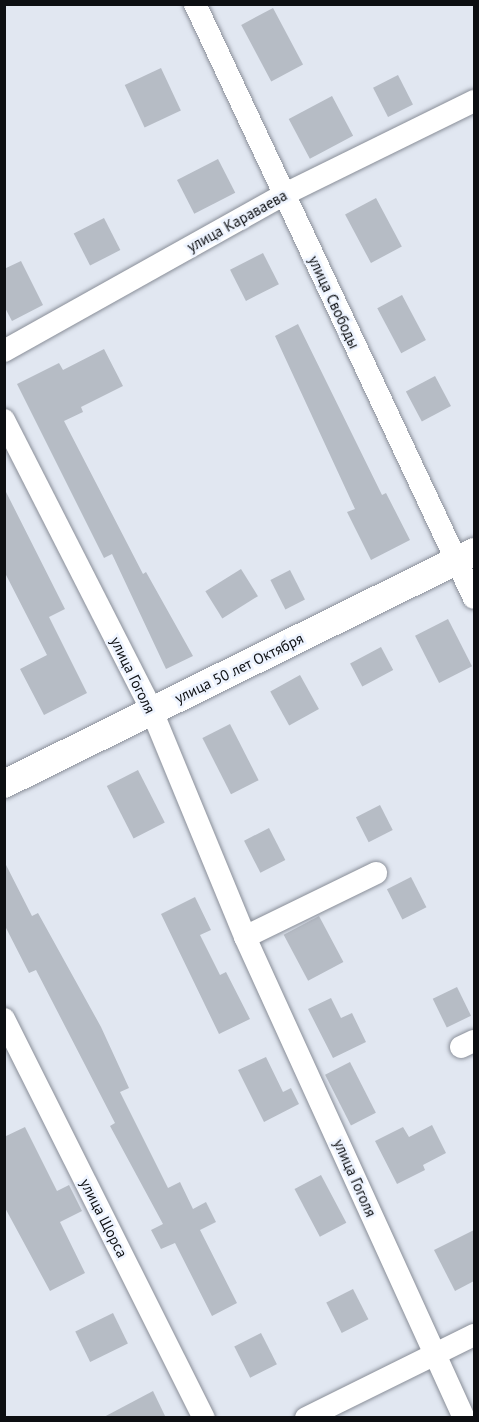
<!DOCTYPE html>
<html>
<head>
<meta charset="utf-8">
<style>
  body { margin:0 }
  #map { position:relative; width:479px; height:1422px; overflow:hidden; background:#e1e7f1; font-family:"PT Sans",sans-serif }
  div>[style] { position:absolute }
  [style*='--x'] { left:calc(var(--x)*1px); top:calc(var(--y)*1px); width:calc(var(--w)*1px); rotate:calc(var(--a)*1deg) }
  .building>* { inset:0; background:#b6bcc5; transform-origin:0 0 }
  .roads { filter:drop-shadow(0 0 2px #898e98) drop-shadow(0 0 2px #898e98) }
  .minor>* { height:22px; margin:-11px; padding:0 11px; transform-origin:11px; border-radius:11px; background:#fff }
  .tertiary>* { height:28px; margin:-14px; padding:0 14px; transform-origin:14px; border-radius:14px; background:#fff }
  span { translate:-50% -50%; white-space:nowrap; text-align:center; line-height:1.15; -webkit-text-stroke:5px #eef4ff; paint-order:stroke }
  .street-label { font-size:15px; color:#0d0f12 }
  .frame { position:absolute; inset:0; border:6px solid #0d0f12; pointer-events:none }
</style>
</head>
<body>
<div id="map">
  <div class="building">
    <div style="left:273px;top:8px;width:64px;height:36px;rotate:62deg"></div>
    <div style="left:161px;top:68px;width:47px;height:40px;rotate:65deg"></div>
    <div style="left:398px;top:75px;width:33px;height:28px;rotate:63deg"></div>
    <div style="left:332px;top:96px;width:45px;height:49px;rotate:62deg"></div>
    <div style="left:218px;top:159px;width:38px;height:46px;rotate:63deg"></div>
    <div style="left:376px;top:198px;width:55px;height:35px;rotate:62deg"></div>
    <div style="left:104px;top:218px;width:36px;height:34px;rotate:63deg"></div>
    <div style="left:263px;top:253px;width:35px;height:37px;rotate:63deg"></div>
    <div style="clip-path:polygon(21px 261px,43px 305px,12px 321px,4px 306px,4px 269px)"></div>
    <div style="left:402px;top:295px;width:51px;height:28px;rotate:62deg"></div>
    <div style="clip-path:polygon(298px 324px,382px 495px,386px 493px,410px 540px,371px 560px,347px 512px,355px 509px,275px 336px)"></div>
    <div style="clip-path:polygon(104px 349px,123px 386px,81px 407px,83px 412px,64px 421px,143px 574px,146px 572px,193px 656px,166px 669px,112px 554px,104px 558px,17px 384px,59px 363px,63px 370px)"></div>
    <div style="left:435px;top:376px;width:34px;height:33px;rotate:62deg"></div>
    <div style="clip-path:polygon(4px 488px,65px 609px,49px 617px,87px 693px,44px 715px,20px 669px,47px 655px,4px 571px)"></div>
    <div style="left:241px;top:569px;width:32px;height:42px;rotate:58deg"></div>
    <div style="left:290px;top:570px;width:33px;height:22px;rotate:63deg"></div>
    <div style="left:448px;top:619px;width:53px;height:37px;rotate:63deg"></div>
    <div style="left:381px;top:647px;width:26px;height:35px;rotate:62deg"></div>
    <div style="left:300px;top:675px;width:39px;height:34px;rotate:61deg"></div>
    <div style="left:230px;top:724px;width:63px;height:31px;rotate:63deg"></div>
    <div style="left:138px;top:770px;width:59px;height:35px;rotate:63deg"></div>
    <div style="left:380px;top:805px;width:28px;height:27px;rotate:63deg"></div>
    <div style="left:269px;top:828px;width:36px;height:28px;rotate:63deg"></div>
    <div style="clip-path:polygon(4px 861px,32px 916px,38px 913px,101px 1027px,129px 1088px,120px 1092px,168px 1188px,180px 1182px,193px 1209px,206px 1202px,216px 1222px,200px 1230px,237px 1303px,212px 1316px,175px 1243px,161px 1249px,151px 1230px,163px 1224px,110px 1126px,115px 1123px,36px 970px,29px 973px,4px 924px)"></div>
    <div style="left:411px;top:877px;width:34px;height:27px;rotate:63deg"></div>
    <div style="clip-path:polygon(195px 897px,211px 930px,200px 935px,220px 975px,226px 972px,250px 1019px,219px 1034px,161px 914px)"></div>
    <div style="left:319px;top:916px;width:52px;height:40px;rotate:62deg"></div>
    <div style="left:457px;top:987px;width:32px;height:27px;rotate:64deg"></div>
    <div style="clip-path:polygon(331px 998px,341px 1018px,352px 1013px,366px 1042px,333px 1058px,308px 1009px)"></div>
    <div style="clip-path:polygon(266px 1057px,283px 1092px,291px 1088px,299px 1104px,264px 1122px,238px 1070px)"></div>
    <div style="left:350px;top:1062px;width:57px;height:28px;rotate:63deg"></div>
    <div style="clip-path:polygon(432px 1125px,446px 1153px,423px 1165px,425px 1170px,397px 1184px,375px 1141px,403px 1127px,409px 1137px)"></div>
    <div style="clip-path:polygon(25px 1127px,57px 1191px,69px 1185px,82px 1211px,60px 1222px,85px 1273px,50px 1291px,4px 1206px,4px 1137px)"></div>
    <div style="left:321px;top:1175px;width:54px;height:30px;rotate:62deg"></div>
    <div style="clip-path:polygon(474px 1230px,474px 1281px,455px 1291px,434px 1250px)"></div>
    <div style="left:353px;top:1289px;width:34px;height:30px;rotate:63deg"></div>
    <div style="left:113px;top:1313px;width:34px;height:42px;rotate:64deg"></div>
    <div style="left:261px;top:1333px;width:35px;height:30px;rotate:63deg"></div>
    <div style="clip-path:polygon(153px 1391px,166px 1418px,102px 1418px)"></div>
  </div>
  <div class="roads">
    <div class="minor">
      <div style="--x:195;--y:4;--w:656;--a:64.84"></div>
      <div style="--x:4;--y:351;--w:320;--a:-29.2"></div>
      <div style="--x:283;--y:195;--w:213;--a:-26.2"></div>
      <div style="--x:4;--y:420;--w:326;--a:63"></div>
      <div style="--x:152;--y:711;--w:244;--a:67.6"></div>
      <div style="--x:245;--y:937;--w:529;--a:65.52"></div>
      <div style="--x:245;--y:937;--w:146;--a:-26"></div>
      <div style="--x:4;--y:1019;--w:446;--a:63.4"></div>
      <div style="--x:461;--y:1047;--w:14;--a:-25"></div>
      <div style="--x:306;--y:1418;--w:187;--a:-26.3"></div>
    </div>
    <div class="tertiary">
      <div style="--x:4;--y:784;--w:524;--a:-26.27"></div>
    </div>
  </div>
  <div class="street-label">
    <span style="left:237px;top:221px;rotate:-29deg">улица Караваева</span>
    <span style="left:334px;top:302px;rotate:65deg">улица Свободы</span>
    <span style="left:239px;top:668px;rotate:-26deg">улица 50 лет Октября</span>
    <span style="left:133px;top:675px;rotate:64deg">улица Гоголя</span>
    <span style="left:355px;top:1178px;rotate:66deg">улица Гоголя</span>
    <span style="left:104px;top:1218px;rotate:63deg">улица Щорса</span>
  </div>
  <div class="frame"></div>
</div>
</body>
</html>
